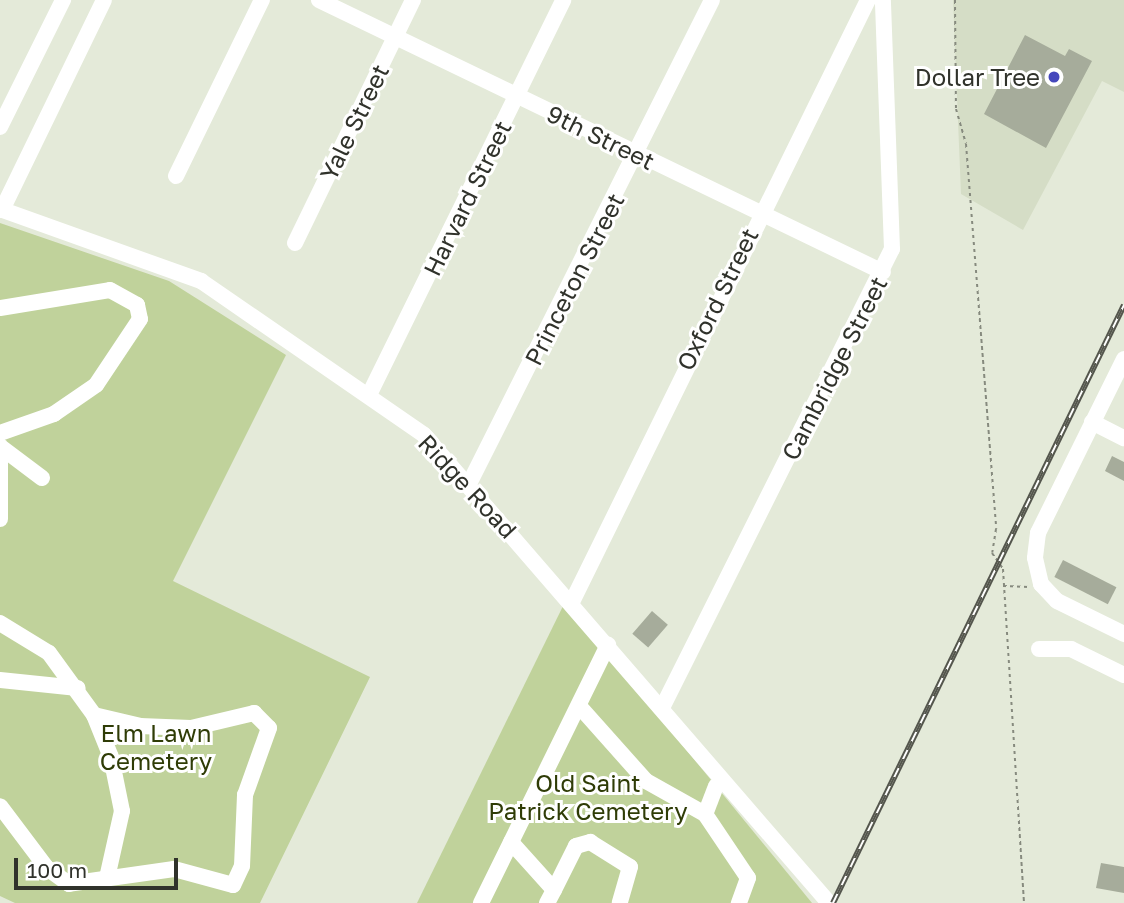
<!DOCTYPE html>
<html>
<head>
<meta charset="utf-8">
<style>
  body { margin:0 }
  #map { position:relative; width:1124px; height:903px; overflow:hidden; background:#e4ead9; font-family:"Golos Text",sans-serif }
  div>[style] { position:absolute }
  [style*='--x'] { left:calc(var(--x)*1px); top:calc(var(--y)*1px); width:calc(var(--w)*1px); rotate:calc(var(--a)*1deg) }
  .built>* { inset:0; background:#d5ddc6 }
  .green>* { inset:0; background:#c0d29b }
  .building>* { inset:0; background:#a6ac9b; transform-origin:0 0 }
  .path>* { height:2px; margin-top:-1px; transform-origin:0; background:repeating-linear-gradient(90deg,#868a7e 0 3.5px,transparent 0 7px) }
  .minor>* { height:16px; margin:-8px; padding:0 8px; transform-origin:8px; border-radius:8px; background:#fff }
  .rail>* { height:6px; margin-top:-3px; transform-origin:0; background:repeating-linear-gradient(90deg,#fff 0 10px,#54564d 0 20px); box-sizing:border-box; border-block:2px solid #54564d }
  .dots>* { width:19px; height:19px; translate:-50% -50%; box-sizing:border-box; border:4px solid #fff; border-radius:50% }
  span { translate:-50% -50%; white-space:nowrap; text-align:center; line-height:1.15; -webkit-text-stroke:6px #fff; paint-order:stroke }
  .poi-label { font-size:24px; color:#30322b }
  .right { translate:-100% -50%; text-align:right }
  .street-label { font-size:24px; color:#30322b }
  .park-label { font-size:24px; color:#2f3c06 }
  .scale { position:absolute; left:14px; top:858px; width:164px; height:32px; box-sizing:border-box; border:4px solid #30322b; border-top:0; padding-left:9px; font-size:21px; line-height:24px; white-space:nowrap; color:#30322b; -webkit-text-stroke:5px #fff; paint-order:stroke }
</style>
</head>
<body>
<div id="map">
  <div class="built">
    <div style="clip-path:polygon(953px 0,1124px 0,1124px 92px,1102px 81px,1023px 230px,961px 194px)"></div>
  </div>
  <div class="green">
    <div style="clip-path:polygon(0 223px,169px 281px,286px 355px,173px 581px,370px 677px,260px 903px,15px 903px,0 896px)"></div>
    <div style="clip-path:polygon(565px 602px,812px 903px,417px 903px)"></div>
  </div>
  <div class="building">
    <div style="clip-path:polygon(1025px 35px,1065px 56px,1069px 49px,1092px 61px,1046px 148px,984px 114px)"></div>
    <div style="clip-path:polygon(1112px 456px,1124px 462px,1124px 481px,1105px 471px)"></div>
    <div style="left:1063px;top:560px;width:60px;height:19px;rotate:27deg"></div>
    <div style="left:652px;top:611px;width:21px;height:30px;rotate:41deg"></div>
    <div style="clip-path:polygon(1101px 863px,1124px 867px,1124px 893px,1096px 888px)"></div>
  </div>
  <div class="path">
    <div style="--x:955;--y:0;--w:109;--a:89.5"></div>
    <div style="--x:956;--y:109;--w:36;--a:74"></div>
    <div style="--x:966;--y:144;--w:386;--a:85.5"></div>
    <div style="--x:996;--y:529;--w:24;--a:99"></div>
    <div style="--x:992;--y:553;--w:19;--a:55"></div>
    <div style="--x:1003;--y:569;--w:335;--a:86.4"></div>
    <div style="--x:1003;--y:586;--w:26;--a:2"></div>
  </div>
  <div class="minor">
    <div style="--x:319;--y:0;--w:626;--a:25.75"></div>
    <div style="--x:0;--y:127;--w:142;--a:-63.6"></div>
    <div style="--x:176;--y:176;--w:196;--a:-64"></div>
    <div style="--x:0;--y:209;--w:214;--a:19.7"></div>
    <div style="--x:201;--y:281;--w:271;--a:34.6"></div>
    <div style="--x:424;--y:435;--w:619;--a:49.13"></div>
    <div style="--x:2;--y:210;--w:233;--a:-64.1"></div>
    <div style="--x:295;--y:243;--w:270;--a:-64.1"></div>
    <div style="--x:0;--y:308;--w:111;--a:-9.3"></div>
    <div style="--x:110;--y:290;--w:31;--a:29"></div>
    <div style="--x:137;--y:305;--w:14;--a:78"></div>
    <div style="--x:140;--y:319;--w:79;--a:123.7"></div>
    <div style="--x:96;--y:385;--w:51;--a:145.4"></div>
    <div style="--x:54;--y:414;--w:57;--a:160.6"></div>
    <div style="--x:1124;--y:359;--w:194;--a:116.3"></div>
    <div style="--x:1038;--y:533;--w:25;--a:97"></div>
    <div style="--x:1035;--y:558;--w:27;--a:77"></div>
    <div style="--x:1041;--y:584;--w:23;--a:47"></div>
    <div style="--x:1057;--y:601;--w:75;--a:26.2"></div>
    <div style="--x:369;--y:395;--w:440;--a:-63.8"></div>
    <div style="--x:1092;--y:422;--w:36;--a:27"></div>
    <div style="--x:0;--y:446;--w:73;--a:90"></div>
    <div style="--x:2;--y:448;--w:50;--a:36.9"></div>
    <div style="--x:470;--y:482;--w:539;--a:-63.34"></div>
    <div style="--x:572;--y:602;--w:671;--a:-63.82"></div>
    <div style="--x:0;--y:623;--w:57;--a:31.5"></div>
    <div style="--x:49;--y:653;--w:77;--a:54"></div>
    <div style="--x:94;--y:715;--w:47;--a:13.4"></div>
    <div style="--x:140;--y:726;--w:51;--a:2.2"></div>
    <div style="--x:191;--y:728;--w:65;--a:-13.4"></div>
    <div style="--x:254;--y:713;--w:21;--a:45"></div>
    <div style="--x:269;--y:728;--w:71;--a:109.7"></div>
    <div style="--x:245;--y:795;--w:71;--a:92.4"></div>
    <div style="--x:242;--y:866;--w:21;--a:115"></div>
    <div style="--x:233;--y:885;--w:61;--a:-164.8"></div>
    <div style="--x:174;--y:869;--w:106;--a:171.9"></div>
    <div style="--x:69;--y:884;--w:29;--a:-144"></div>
    <div style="--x:46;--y:867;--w:76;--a:-127"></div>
    <div style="--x:1039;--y:649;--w:32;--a:0"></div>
    <div style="--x:1071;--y:649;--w:59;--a:26.1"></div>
    <div style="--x:0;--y:680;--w:78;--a:5.9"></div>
    <div style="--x:580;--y:707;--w:99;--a:48.3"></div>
    <div style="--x:646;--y:781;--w:68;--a:29.2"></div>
    <div style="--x:662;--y:708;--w:513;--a:-63.39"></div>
    <div style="--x:892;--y:249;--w:249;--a:-92.1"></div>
    <div style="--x:94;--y:715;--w:45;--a:68"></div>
    <div style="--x:111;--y:757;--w:55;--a:78.5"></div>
    <div style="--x:122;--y:811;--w:69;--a:102.6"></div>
    <div style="--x:716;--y:786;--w:30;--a:111"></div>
    <div style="--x:705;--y:814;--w:77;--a:56.1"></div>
    <div style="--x:748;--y:878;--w:27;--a:110"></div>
    <div style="--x:511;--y:842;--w:64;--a:48.1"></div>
    <div style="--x:554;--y:890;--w:15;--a:118"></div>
    <div style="--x:554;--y:890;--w:49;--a:-63.4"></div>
    <div style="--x:576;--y:846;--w:15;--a:-16"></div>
    <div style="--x:590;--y:842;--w:47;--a:32"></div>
    <div style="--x:630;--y:867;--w:37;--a:106"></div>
    <div style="--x:481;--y:903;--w:288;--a:-63.8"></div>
  </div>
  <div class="rail">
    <div style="--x:833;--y:903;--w:665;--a:-64.05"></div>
  </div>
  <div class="dots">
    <div style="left:1054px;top:77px;background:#4547bc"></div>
  </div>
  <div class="poi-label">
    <span class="right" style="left:1040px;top:77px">Dollar Tree</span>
  </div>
  <div class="street-label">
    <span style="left:354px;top:122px;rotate:-64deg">Yale Street</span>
    <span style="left:601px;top:137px;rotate:26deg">9th Street</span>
    <span style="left:467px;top:198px;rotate:-64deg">Harvard Street</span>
    <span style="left:574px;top:279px;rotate:-63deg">Princeton Street</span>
    <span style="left:717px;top:299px;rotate:-64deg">Oxford Street</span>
    <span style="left:834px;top:368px;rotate:-63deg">Cambridge Street</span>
    <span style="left:468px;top:486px;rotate:47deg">Ridge Road</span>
  </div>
  <div class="park-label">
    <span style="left:156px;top:747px">Elm Lawn<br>Cemetery</span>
    <span style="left:588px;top:797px">Old Saint<br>Patrick Cemetery</span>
  </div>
  <div class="scale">100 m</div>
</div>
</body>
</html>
